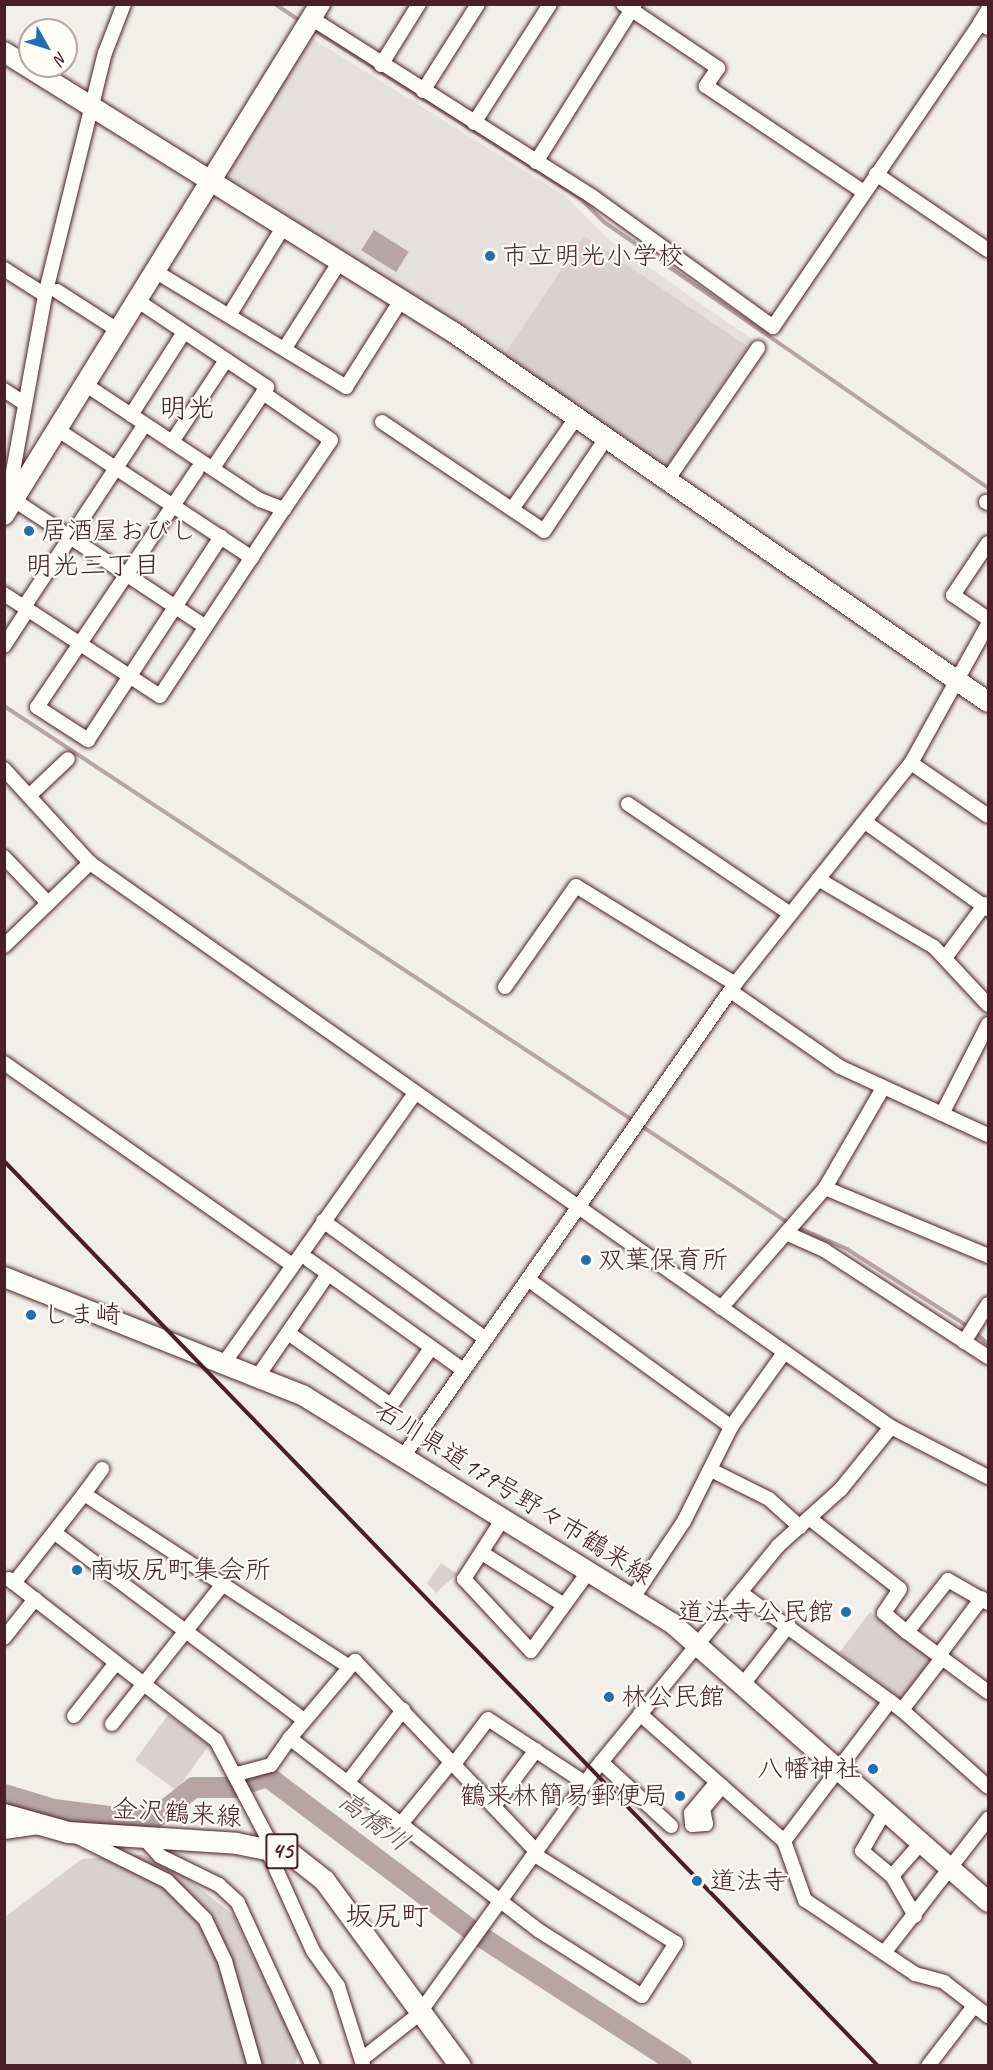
<!DOCTYPE html>
<html>
<head>
<meta charset="utf-8">
<style>
  body { margin:0 }
  #map { position:relative; width:993px; height:2070px; overflow:hidden; background:#f2efeb; font-family:Caveat,"Klee One",sans-serif }
  div>[style] { position:absolute }
  [style*='--x'] { left:calc(var(--x)*1px); top:calc(var(--y)*1px); width:calc(var(--w)*1px); rotate:calc(var(--a)*1deg) }
  .built>* { inset:0; background:#e5dfdd }
  .green>* { inset:0; background:#d9d0cf; transform-origin:0 0 }
  .water>* { inset:0; background:#b7a5a6; transform-origin:0 0 }
  .stream>* { height:4px; margin:-2px; padding:0 2px; transform-origin:2px; border-radius:2px; background:#b7a5a6 }
  .river>* { height:21px; margin:-10.5px; padding:0 10.5px; transform-origin:10.5px; border-radius:10.5px; background:#b7a5a6 }
  .roads { filter:drop-shadow(0 0 2px #4a1f2b) drop-shadow(0 0 2px #4a1f2b) }
  .street>* { height:14px; margin:-7px; padding:0 7px; transform-origin:7px; border-radius:7px; background:#fdfcf7 }
  .secondary>* { height:20px; margin:-10px; padding:0 10px; transform-origin:10px; border-radius:10px; background:#fdfcf7 }
  .primary>* { height:21px; margin:-10.5px; padding:0 10.5px; transform-origin:10.5px; border-radius:10.5px; background:#fdfcf7 }
  .rail>* { height:4px; margin:-2px; padding:0 2px; transform-origin:2px; border-radius:2px; background:#4a1f2b }
  .dots>* { width:16px; height:16px; translate:-50% -50%; box-sizing:border-box; border:3px solid #fdfcf7; border-radius:50% }
  span { translate:-50% -50%; white-space:nowrap; text-align:center; line-height:1.15; -webkit-text-stroke:4.5px #fdfcf7; paint-order:stroke }
  .shield-label span { padding:2px 4px; background:#fdfcf7; border:2px solid; border-radius:4px; -webkit-text-stroke-width:0 }
  .shield-label { font-size:24px; color:#4a1f2b; font-weight:700 }
  .poi-label { font-size:26px; color:#4a1f2b }
  .left { translate:0 -50%; text-align:left }
  .right { translate:-100% -50%; text-align:right }
  .street-label { font-size:26px; color:#4a1f2b }
  .neighbourhood-label { font-size:27px; color:#4a1f2b }
  .water-label { font-size:27px; color:#704e56; font-style:italic }
  .quarter-label { font-size:28px; color:#4a1f2b }
  .frame { position:absolute; inset:0; border:6px solid #4a1f2b; pointer-events:none }
  .north { position:absolute; left:18px; top:18px; width:60px; height:60px; box-sizing:border-box; background:#fdfcf7; border:2px solid #b5a4a5; border-radius:50%; rotate:129deg; font-size:16px; font-weight:700; line-height:24px; text-align:center; color:#4a1f2b }
  .north::after { content:''; display:block; margin:auto; width:21px; height:27px; background:#1f6fb2; clip-path:polygon(50% 0,100% 100%,50% 72%,0 100%) }
</style>
</head>
<body>
<div id="map">
  <div class="built">
    <div style="clip-path:polygon(310px 37px,565px 196px,608px 239px,753px 340px,669px 465px,662px 466px,491px 347px,222px 176px)"></div>
  </div>
  <div class="green">
    <div style="left:584px;top:236px;width:197px;height:145px;rotate:34deg"></div>
    <div style="clip-path:polygon(441px 1563px,457px 1574px,436px 1593px,427px 1583px)"></div>
    <div style="left:870px;top:1612px;width:80px;height:51px;rotate:37deg"></div>
    <div style="left:168px;top:1715px;width:51px;height:56px;rotate:36deg"></div>
    <div style="clip-path:polygon(142px 1855px,175px 1868px,233px 1915px,298px 2051px,295px 2066px,5px 2066px,5px 1917px,82px 1859px)"></div>
  </div>
  <div class="water">
    <div style="left:374px;top:230px;width:41px;height:24px;rotate:32deg"></div>
  </div>
  <div class="stream">
    <div style="--x:275;--y:4;--w:32;--a:34"></div>
    <div style="--x:311;--y:28;--w:320;--a:32.3"></div>
    <div style="--x:581;--y:199;--w:33;--a:45"></div>
    <div style="--x:604;--y:222;--w:467;--a:34.7"></div>
    <div style="--x:4;--y:706;--w:941;--a:33.39"></div>
    <div style="--x:797;--y:1227;--w:55;--a:23.7"></div>
    <div style="--x:847;--y:1249;--w:145;--a:32.6"></div>
    <div style="--x:975;--y:1332;--w:18;--a:43"></div>
  </div>
  <div class="river">
    <div style="--x:4;--y:1794;--w:51;--a:17"></div>
    <div style="--x:53;--y:1809;--w:98;--a:7.1"></div>
    <div style="--x:150;--y:1821;--w:55;--a:-38.3"></div>
    <div style="--x:193;--y:1787;--w:40;--a:0"></div>
    <div style="--x:233;--y:1787;--w:36;--a:-18"></div>
    <div style="--x:267;--y:1776;--w:259;--a:37"></div>
    <div style="--x:474;--y:1932;--w:247;--a:32.9"></div>
  </div>
  <div class="roads">
    <div class="street">
      <div style="--x:623;--y:4;--w:115;--a:34"></div>
      <div style="--x:718;--y:68;--w:22;--a:124"></div>
      <div style="--x:706;--y:86;--w:190;--a:33.9"></div>
      <div style="--x:988;--y:10;--w:15;--a:122"></div>
      <div style="--x:980;--y:23;--w:9;--a:32"></div>
      <div style="--x:311;--y:18;--w:334;--a:32.4"></div>
      <div style="--x:593;--y:197;--w:222;--a:35.8"></div>
      <div style="--x:773;--y:327;--w:368;--a:-55.7"></div>
      <div style="--x:381;--y:65;--w:72;--a:-58.1"></div>
      <div style="--x:423;--y:91;--w:103;--a:-57.7"></div>
      <div style="--x:474;--y:123;--w:141;--a:-57.4"></div>
      <div style="--x:536;--y:162;--w:186;--a:-57.9"></div>
      <div style="--x:876;--y:174;--w:135;--a:34.2"></div>
      <div style="--x:4;--y:269;--w:49;--a:32.4"></div>
      <div style="--x:153;--y:270;--w:226;--a:31.2"></div>
      <div style="--x:346;--y:387;--w:103;--a:-57.7"></div>
      <div style="--x:57;--y:291;--w:70;--a:32.8"></div>
      <div style="--x:135;--y:299;--w:159;--a:33.7"></div>
      <div style="--x:267;--y:387;--w:97;--a:123.7"></div>
      <div style="--x:230;--y:314;--w:103;--a:-58.5"></div>
      <div style="--x:285;--y:348;--w:103;--a:-57.7"></div>
      <div style="--x:83;--y:383;--w:212;--a:33.5"></div>
      <div style="--x:260;--y:500;--w:26;--a:21"></div>
      <div style="--x:284;--y:509;--w:83;--a:-55.7"></div>
      <div style="--x:331;--y:440;--w:83;--a:-145.3"></div>
      <div style="--x:4;--y:390;--w:24;--a:33"></div>
      <div style="--x:131;--y:415;--w:98;--a:-57.4"></div>
      <div style="--x:382;--y:422;--w:195;--a:33.9"></div>
      <div style="--x:544;--y:531;--w:112;--a:-56.3"></div>
      <div style="--x:55;--y:428;--w:236;--a:33.4"></div>
      <div style="--x:172;--y:442;--w:98;--a:-56.6"></div>
      <div style="--x:197;--y:470;--w:286;--a:124"></div>
      <div style="--x:37;--y:707;--w:61;--a:32.9"></div>
      <div style="--x:88;--y:740;--w:243;--a:-56.8"></div>
      <div style="--x:668;--y:479;--w:159;--a:-55.5"></div>
      <div style="--x:8;--y:496;--w:237;--a:33.5"></div>
      <div style="--x:986;--y:502;--w:2;--a:27"></div>
      <div style="--x:512;--y:509;--w:111;--a:-54.9"></div>
      <div style="--x:6;--y:510;--w:219;--a:-79.7"></div>
      <div style="--x:45;--y:295;--w:249;--a:-76.1"></div>
      <div style="--x:105;--y:53;--w:53;--a:-68.8"></div>
      <div style="--x:988;--y:543;--w:63;--a:123.9"></div>
      <div style="--x:953;--y:595;--w:42;--a:34.4"></div>
      <div style="--x:4;--y:594;--w:186;--a:33.2"></div>
      <div style="--x:160;--y:696;--w:224;--a:-56.5"></div>
      <div style="--x:24;--y:607;--w:219;--a:-56.5"></div>
      <div style="--x:4;--y:646;--w:44;--a:-57"></div>
      <div style="--x:911;--y:763;--w:93;--a:34.5"></div>
      <div style="--x:4;--y:769;--w:127;--a:47.5"></div>
      <div style="--x:90;--y:863;--w:980;--a:35.15"></div>
      <div style="--x:891;--y:1427;--w:80;--a:128.9"></div>
      <div style="--x:841;--y:1489;--w:85;--a:137.9"></div>
      <div style="--x:778;--y:1546;--w:291;--a:129.3"></div>
      <div style="--x:594;--y:1771;--w:299;--a:125.8"></div>
      <div style="--x:419;--y:2014;--w:73;--a:141.7"></div>
      <div style="--x:30;--y:795;--w:52;--a:-43.5"></div>
      <div style="--x:628;--y:804;--w:194;--a:34.1"></div>
      <div style="--x:865;--y:822;--w:151;--a:35.3"></div>
      <div style="--x:4;--y:857;--w:64;--a:46.3"></div>
      <div style="--x:818;--y:879;--w:134;--a:30.4"></div>
      <div style="--x:934;--y:947;--w:79;--a:47"></div>
      <div style="--x:4;--y:946;--w:120;--a:-44"></div>
      <div style="--x:945;--y:958;--w:67;--a:-53.5"></div>
      <div style="--x:505;--y:987;--w:123;--a:-54.9"></div>
      <div style="--x:576;--y:886;--w:187;--a:31.6"></div>
      <div style="--x:732;--y:992;--w:131;--a:34.8"></div>
      <div style="--x:840;--y:1067;--w:163;--a:24.7"></div>
      <div style="--x:4;--y:1063;--w:352;--a:35"></div>
      <div style="--x:942;--y:1114;--w:101;--a:-62.9"></div>
      <div style="--x:825;--y:1188;--w:177;--a:22.6"></div>
      <div style="--x:323;--y:1221;--w:201;--a:35.9"></div>
      <div style="--x:786;--y:1233;--w:42;--a:24.1"></div>
      <div style="--x:824;--y:1250;--w:196;--a:33.1"></div>
      <div style="--x:309;--y:1260;--w:189;--a:35.5"></div>
      <div style="--x:529;--y:1280;--w:250;--a:36"></div>
      <div style="--x:721;--y:1308;--w:159;--a:-49.1"></div>
      <div style="--x:825;--y:1188;--w:116;--a:-59.9"></div>
      <div style="--x:288;--y:1333;--w:126;--a:35"></div>
      <div style="--x:391;--y:1405;--w:70;--a:-54.9"></div>
      <div style="--x:964;--y:1342;--w:45;--a:-57.7"></div>
      <div style="--x:224;--y:1363;--w:331;--a:-54.7"></div>
      <div style="--x:258;--y:1376;--w:124;--a:-55.5"></div>
      <div style="--x:891;--y:1427;--w:109;--a:27.3"></div>
      <div style="--x:405;--y:1454;--w:574;--a:-54.93"></div>
      <div style="--x:735;--y:984;--w:283;--a:-51.5"></div>
      <div style="--x:911;--y:763;--w:159;--a:-61"></div>
      <div style="--x:711;--y:1470;--w:65;--a:26.6"></div>
      <div style="--x:769;--y:1499;--w:42;--a:42.1"></div>
      <div style="--x:84;--y:1494;--w:31;--a:-54"></div>
      <div style="--x:504;--y:1517;--w:74;--a:122.8"></div>
      <div style="--x:464;--y:1579;--w:98;--a:47.1"></div>
      <div style="--x:531;--y:1651;--w:99;--a:-54.1"></div>
      <div style="--x:809;--y:1518;--w:115;--a:38"></div>
      <div style="--x:900;--y:1589;--w:29;--a:124"></div>
      <div style="--x:884;--y:1613;--w:30;--a:40"></div>
      <div style="--x:55;--y:1533;--w:311;--a:36.9"></div>
      <div style="--x:482;--y:1553;--w:97;--a:32.4"></div>
      <div style="--x:9;--y:1579;--w:6;--a:39"></div>
      <div style="--x:14;--y:1583;--w:113;--a:-51.8"></div>
      <div style="--x:84;--y:1494;--w:313;--a:33.1"></div>
      <div style="--x:14;--y:1583;--w:256;--a:37.9"></div>
      <div style="--x:216;--y:1740;--w:122;--a:62.2"></div>
      <div style="--x:273;--y:1848;--w:10;--a:101"></div>
      <div style="--x:271;--y:1858;--w:102;--a:65.7"></div>
      <div style="--x:313;--y:1951;--w:43;--a:54.5"></div>
      <div style="--x:338;--y:1986;--w:83;--a:72.4"></div>
      <div style="--x:741;--y:1593;--w:199;--a:36"></div>
      <div style="--x:632;--y:1599;--w:94;--a:-56.3"></div>
      <div style="--x:684;--y:1521;--w:105;--a:-63.4"></div>
      <div style="--x:731;--y:1427;--w:90;--a:-54.5"></div>
      <div style="--x:988;--y:1603;--w:46;--a:-150.1"></div>
      <div style="--x:948;--y:1580;--w:66;--a:128.3"></div>
      <div style="--x:907;--y:1632;--w:101;--a:36.5"></div>
      <div style="--x:4;--y:1638;--w:50;--a:-51.5"></div>
      <div style="--x:939;--y:1655;--w:71;--a:-53"></div>
      <div style="--x:942;--y:1658;--w:66;--a:127.6"></div>
      <div style="--x:902;--y:1710;--w:115;--a:41.8"></div>
      <div style="--x:744;--y:1683;--w:73;--a:-52.2"></div>
      <div style="--x:890;--y:1701;--w:176;--a:127.1"></div>
      <div style="--x:784;--y:1841;--w:63;--a:70.4"></div>
      <div style="--x:805;--y:1900;--w:133;--a:33.9"></div>
      <div style="--x:915;--y:1974;--w:30;--a:15"></div>
      <div style="--x:944;--y:1982;--w:56;--a:37.7"></div>
      <div style="--x:640;--y:1714;--w:192;--a:41.4"></div>
      <div style="--x:74;--y:1716;--w:68;--a:-51.6"></div>
      <div style="--x:112;--y:1724;--w:179;--a:-51.6"></div>
      <div style="--x:601;--y:1762;--w:95;--a:42.4"></div>
      <div style="--x:454;--y:1764;--w:56;--a:-52.9"></div>
      <div style="--x:488;--y:1719;--w:116;--a:33.4"></div>
      <div style="--x:237;--y:1774;--w:35;--a:-15"></div>
      <div style="--x:271;--y:1765;--w:33;--a:-55"></div>
      <div style="--x:348;--y:1782;--w:91;--a:-52.6"></div>
      <div style="--x:717;--y:1782;--w:40;--a:130"></div>
      <div style="--x:691;--y:1813;--w:12;--a:85"></div>
      <div style="--x:692;--y:1825;--w:14;--a:-4"></div>
      <div style="--x:706;--y:1824;--w:15;--a:-101"></div>
      <div style="--x:703;--y:1809;--w:30;--a:-50"></div>
      <div style="--x:494;--y:1806;--w:70;--a:-53.1"></div>
      <div style="--x:885;--y:1811;--w:46;--a:119.9"></div>
      <div style="--x:862;--y:1851;--w:39;--a:40"></div>
      <div style="--x:892;--y:1876;--w:46;--a:60.1"></div>
      <div style="--x:401;--y:1824;--w:81;--a:-51"></div>
      <div style="--x:4;--y:1832;--w:37;--a:-8"></div>
      <div style="--x:78;--y:1837;--w:99;--a:26.3"></div>
      <div style="--x:167;--y:1881;--w:54;--a:45"></div>
      <div style="--x:205;--y:1919;--w:47;--a:64.5"></div>
      <div style="--x:225;--y:1961;--w:109;--a:74.1"></div>
      <div style="--x:143;--y:1837;--w:25;--a:48"></div>
      <div style="--x:160;--y:1856;--w:66;--a:26.2"></div>
      <div style="--x:219;--y:1885;--w:26;--a:43"></div>
      <div style="--x:238;--y:1903;--w:179;--a:65.3"></div>
      <div style="--x:535;--y:1855;--w:166;--a:32"></div>
      <div style="--x:676;--y:1943;--w:63;--a:122.7"></div>
      <div style="--x:642;--y:1996;--w:123;--a:-147.6"></div>
      <div style="--x:538;--y:1930;--w:314;--a:-142.3"></div>
      <div style="--x:290;--y:1738;--w:101;--a:-49.8"></div>
      <div style="--x:355;--y:1661;--w:264;--a:46.4"></div>
      <div style="--x:892;--y:1876;--w:43;--a:-48.8"></div>
      <div style="--x:884;--y:1953;--w:170;--a:-52.2"></div>
      <div style="--x:928;--y:2066;--w:76;--a:-52.5"></div>
    </div>
    <div class="secondary">
      <div style="--x:4;--y:52;--w:529;--a:31.95"></div>
      <div style="--x:453;--y:332;--w:650;--a:34.67"></div>
      <div style="--x:4;--y:515;--w:601;--a:-58.27"></div>
      <div style="--x:4;--y:1277;--w:323;--a:21.6"></div>
      <div style="--x:304;--y:1396;--w:432;--a:31.7"></div>
      <div style="--x:672;--y:1623;--w:422;--a:41.4"></div>
    </div>
    <div class="primary">
      <div style="--x:4;--y:1814;--w:66;--a:15.7"></div>
      <div style="--x:68;--y:1832;--w:168;--a:3.7"></div>
      <div style="--x:236;--y:1843;--w:56;--a:11.3"></div>
      <div style="--x:291;--y:1854;--w:42;--a:38.2"></div>
      <div style="--x:324;--y:1880;--w:230;--a:53.8"></div>
    </div>
  </div>
  <div class="rail">
    <div style="--x:4;--y:1161;--w:1258;--a:46"></div>
  </div>
  <div class="dots">
    <div style="left:490px;top:256px;background:#1f6fb2"></div>
    <div style="left:29px;top:531px;background:#1f6fb2"></div>
    <div style="left:586px;top:1260px;background:#1f6fb2"></div>
    <div style="left:31px;top:1315px;background:#1f6fb2"></div>
    <div style="left:77px;top:1570px;background:#1f6fb2"></div>
    <div style="left:846px;top:1612px;background:#1f6fb2"></div>
    <div style="left:609px;top:1697px;background:#1f6fb2"></div>
    <div style="left:873px;top:1769px;background:#1f6fb2"></div>
    <div style="left:680px;top:1796px;background:#1f6fb2"></div>
    <div style="left:697px;top:1881px;background:#1f6fb2"></div>
  </div>
  <div class="shield-label">
    <span style="left:282px;top:1851px">45</span>
  </div>
  <div class="poi-label">
    <span class="left" style="left:502px;top:256px">市立明光小学校</span>
    <span class="left" style="left:41px;top:531px">居酒屋おびし</span>
    <span class="left" style="left:598px;top:1260px">双葉保育所</span>
    <span class="left" style="left:43px;top:1315px">しま崎</span>
    <span class="left" style="left:89px;top:1570px">南坂尻町集会所</span>
    <span class="right" style="left:834px;top:1612px">道法寺公民館</span>
    <span class="left" style="left:621px;top:1697px">林公民館</span>
    <span class="right" style="left:861px;top:1769px">八幡神社</span>
    <span class="right" style="left:668px;top:1796px">鶴来林簡易郵便局</span>
    <span class="left" style="left:710px;top:1881px">道法寺</span>
  </div>
  <div class="street-label">
    <span style="left:514px;top:1493px;rotate:32deg">石川県道179号野々市鶴来線</span>
    <span style="left:177px;top:1813px;rotate:4deg">金沢鶴来線</span>
  </div>
  <div class="neighbourhood-label">
    <span style="left:93px;top:566px">明光三丁目</span>
  </div>
  <div class="water-label">
    <span style="left:374px;top:1821px;rotate:37deg">高橋川</span>
  </div>
  <div class="quarter-label">
    <span style="left:187px;top:408px">明光</span>
    <span style="left:387px;top:1916px">坂尻町</span>
  </div>
  <div class="frame"></div>
  <div class="north">N</div>
</div>
</body>
</html>
